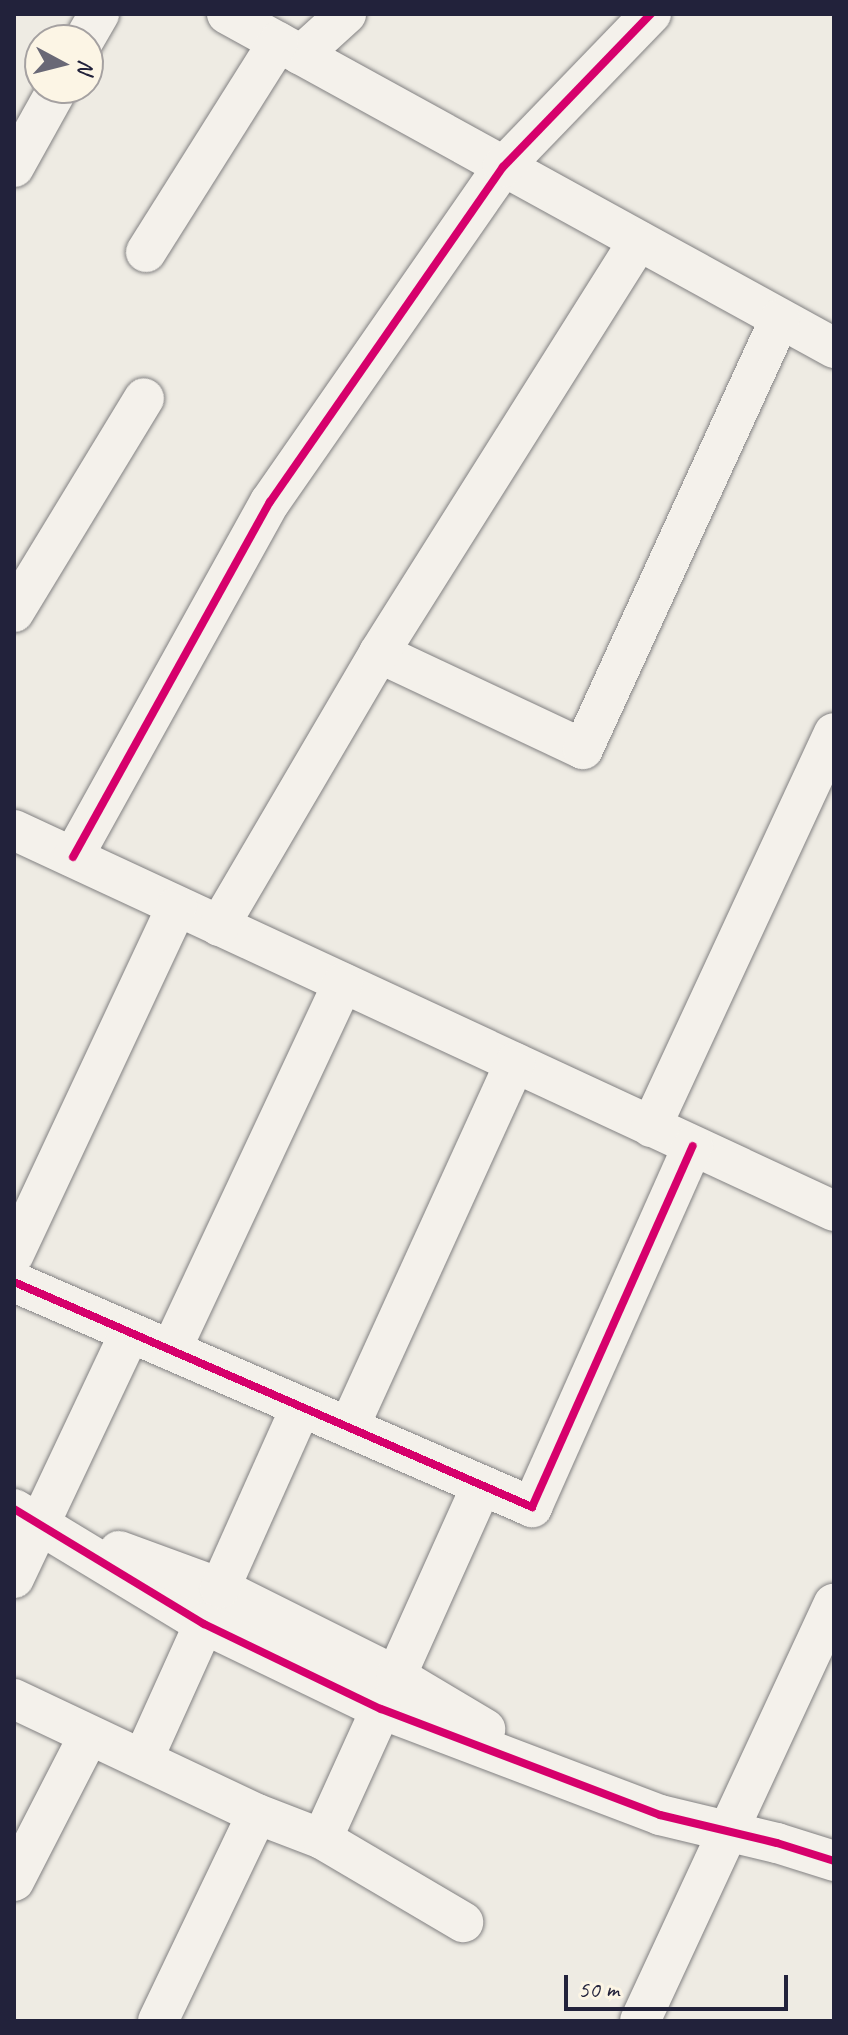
<!DOCTYPE html>
<html>
<head>
<meta charset="utf-8">
<style>
  body { margin:0 }
  #map { position:relative; width:848px; height:2035px; overflow:hidden; background:#eeebe3; font-family:Caveat,sans-serif }
  div>[style] { position:absolute }
  [style*='--x'] { left:calc(var(--x)*1px); top:calc(var(--y)*1px); width:calc(var(--w)*1px); rotate:calc(var(--a)*1deg) }
  .roads { filter:drop-shadow(0 0 2px #828182) drop-shadow(0 0 2px #828182) }
  .minor>* { height:40px; margin:-20px; padding:0 20px; transform-origin:20px; border-radius:20px; background:#f4f1eb }
  .cycleway>* { height:8px; margin:-4px; padding:0 4px; transform-origin:4px; border-radius:4px; background:#d6006c }
  span { translate:-50% -50%; white-space:nowrap; text-align:center; line-height:1.15; -webkit-text-stroke:6px #fcf5e5; paint-order:stroke }
  .frame { position:absolute; inset:0; border:16px solid #22223b; pointer-events:none }
  .north { position:absolute; left:24px; top:24px; width:80px; height:80px; box-sizing:border-box; background:#fcf5e5; border:2px solid #a5a1a1; border-radius:50%; rotate:97deg; font-size:22px; font-weight:700; line-height:32px; text-align:center; color:#22223b }
  .north::after { content:''; display:block; margin:auto; width:28px; height:36px; background:#696876; clip-path:polygon(50% 0,100% 100%,50% 72%,0 100%) }
  .scale { position:absolute; left:564px; top:1975px; width:224px; height:36px; box-sizing:border-box; border:4px solid #22223b; border-top:0; padding-left:10px; font-size:24px; line-height:28px; white-space:nowrap; color:#22223b; -webkit-text-stroke:6px #fcf5e5; paint-order:stroke }
</style>
</head>
<body>
<div id="map">
  <div class="roads">
    <div class="minor">
      <div style="--x:227;--y:14;--w:693;--a:28.82"></div>
      <div style="--x:84;--y:40;--w:30;--a:-60"></div>
      <div style="--x:301;--y:55;--w:61;--a:-42.3"></div>
      <div style="--x:14;--y:167;--w:90;--a:-60.9"></div>
      <div style="--x:146;--y:252;--w:248;--a:-57.8"></div>
      <div style="--x:14;--y:612;--w:250;--a:-58.7"></div>
      <div style="--x:379;--y:653;--w:225;--a:25.2"></div>
      <div style="--x:583;--y:749;--w:473;--a:-65.4"></div>
      <div style="--x:14;--y:830;--w:904;--a:24.92"></div>
      <div style="--x:73;--y:857;--w:406;--a:-61"></div>
      <div style="--x:270;--y:502;--w:408;--a:-55.2"></div>
      <div style="--x:503;--y:167;--w:213;--a:-46"></div>
      <div style="--x:219;--y:926;--w:316;--a:-59.6"></div>
      <div style="--x:379;--y:653;--w:487;--a:-57.8"></div>
      <div style="--x:651;--y:1127;--w:434;--a:-65.1"></div>
      <div style="--x:14;--y:1254;--w:384;--a:-64.9"></div>
      <div style="--x:14;--y:1282;--w:565;--a:23.48"></div>
      <div style="--x:532;--y:1507;--w:395;--a:-66"></div>
      <div style="--x:171;--y:1350;--w:405;--a:-64.9"></div>
      <div style="--x:349;--y:1427;--w:400;--a:-65.5"></div>
      <div style="--x:14;--y:1509;--w:222;--a:31.2"></div>
      <div style="--x:204;--y:1624;--w:196;--a:25.7"></div>
      <div style="--x:381;--y:1709;--w:298;--a:20.8"></div>
      <div style="--x:660;--y:1815;--w:120;--a:13.5"></div>
      <div style="--x:777;--y:1843;--w:60;--a:17.5"></div>
      <div style="--x:119;--y:1551;--w:108;--a:20.1"></div>
      <div style="--x:220;--y:1588;--w:197;--a:26.6"></div>
      <div style="--x:396;--y:1676;--w:104;--a:30.8"></div>
      <div style="--x:14;--y:1578;--w:271;--a:-64.7"></div>
      <div style="--x:220;--y:1588;--w:198;--a:-65.9"></div>
      <div style="--x:396;--y:1676;--w:209;--a:-65.8"></div>
      <div style="--x:14;--y:1699;--w:269;--a:25.3"></div>
      <div style="--x:143;--y:1759;--w:148;--a:-65.7"></div>
      <div style="--x:322;--y:1839;--w:164;--a:30.5"></div>
      <div style="--x:14;--y:1881;--w:164;--a:-62.8"></div>
      <div style="--x:158;--y:2021;--w:229;--a:-64.4"></div>
      <div style="--x:257;--y:1814;--w:70;--a:21"></div>
      <div style="--x:322;--y:1839;--w:143;--a:-65.6"></div>
      <div style="--x:640;--y:2021;--w:460;--a:-65.1"></div>
    </div>
  </div>
  <div class="cycleway">
    <div style="--x:73;--y:857;--w:406;--a:-61"></div>
    <div style="--x:270;--y:502;--w:408;--a:-55.2"></div>
    <div style="--x:503;--y:167;--w:213;--a:-46"></div>
    <div style="--x:14;--y:1282;--w:565;--a:23.48"></div>
    <div style="--x:532;--y:1507;--w:395;--a:-66"></div>
    <div style="--x:14;--y:1509;--w:222;--a:31.2"></div>
    <div style="--x:204;--y:1624;--w:196;--a:25.7"></div>
    <div style="--x:381;--y:1709;--w:298;--a:20.8"></div>
    <div style="--x:660;--y:1815;--w:120;--a:13.5"></div>
    <div style="--x:777;--y:1843;--w:60;--a:17.5"></div>
  </div>
  <div class="frame"></div>
  <div class="north">N</div>
  <div class="scale">50 m</div>
</div>
</body>
</html>
